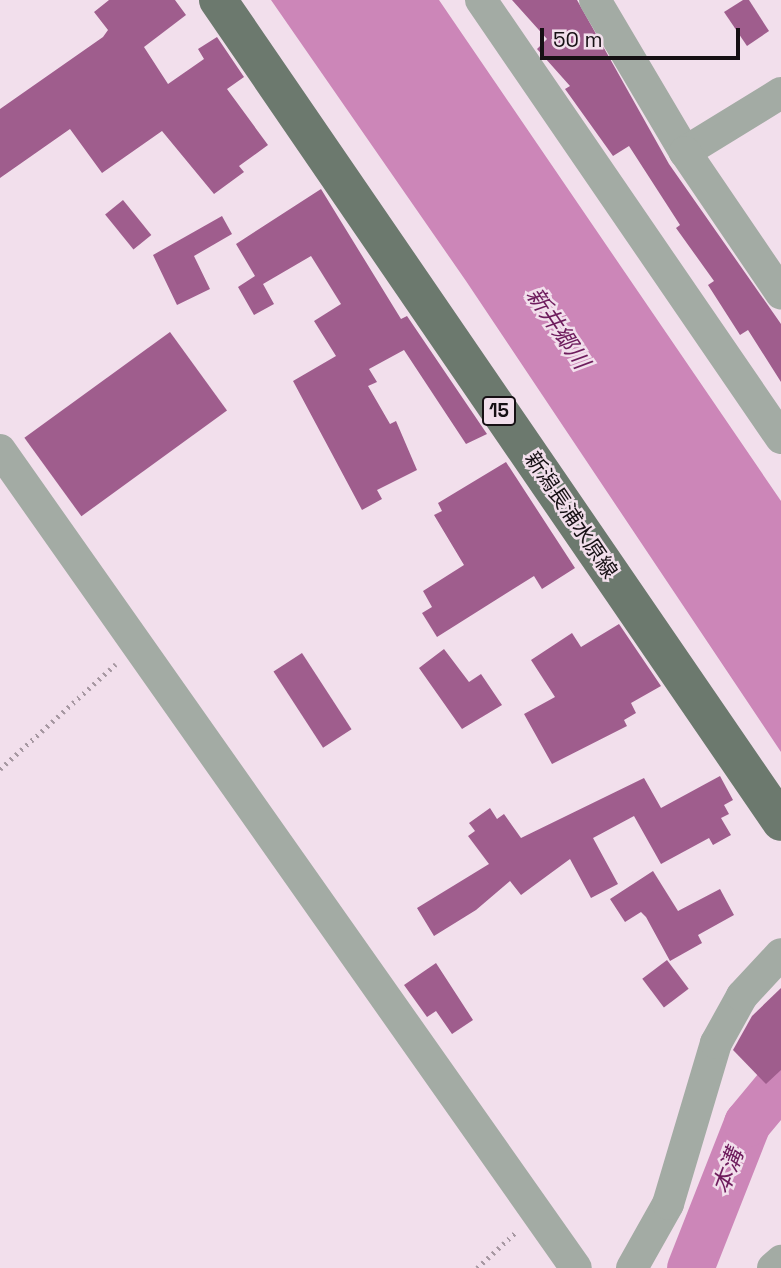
<!DOCTYPE html>
<html>
<head>
<meta charset="utf-8">
<style>
  body { margin:0 }
  #map { position:relative; width:781px; height:1268px; overflow:hidden; background:#f2dfec; font-family:"Space Grotesk","Noto Sans JP",sans-serif }
  div>[style] { position:absolute }
  [style*='--x'] { left:calc(var(--x)*1px); top:calc(var(--y)*1px); width:calc(var(--w)*1px); rotate:calc(var(--a)*1deg) }
  .water>* { inset:0; background:#cc86b8 }
  .river>* { height:47px; margin:-23.5px; padding:0 23.5px; transform-origin:23.5px; border-radius:23.5px; background:#cc86b8 }
  .building>* { inset:0; background:#9f5d8d; transform-origin:0 0 }
  .path>* { height:4.5px; margin-top:-2.25px; transform-origin:0; background:repeating-linear-gradient(90deg,#a798a2 0 2px,transparent 0 7px) }
  .minor>* { height:32px; margin:-16px; padding:0 16px; transform-origin:16px; border-radius:16px; background:#a3aba4 }
  .primary>* { height:38px; margin:-19px; padding:0 19px; transform-origin:19px; border-radius:19px; background:#6c796e }
  span { translate:-50% -50%; white-space:nowrap; text-align:center; line-height:1.15; -webkit-text-stroke:5px #f2dfec; paint-order:stroke }
  .shield-label span { padding:2px 5px; background:#f2dfec; border:2px solid; border-radius:5px; -webkit-text-stroke-width:0 }
  .shield-label { font-size:19px; color:#161014; font-weight:700 }
  .street-label { font-size:21px; color:#161014 }
  .water-label { font-size:23px; color:#6e1c5d; font-style:italic }
  .scale { position:absolute; left:540px; top:28px; width:200px; height:32px; box-sizing:border-box; border:4px solid #161014; border-top:0; padding-left:9px; font-size:21px; line-height:24px; white-space:nowrap; color:#161014; -webkit-text-stroke:5px #f2dfec; paint-order:stroke }
</style>
</head>
<body>
<div id="map">
  <div class="water">
    <div style="clip-path:polygon(271px 0,439px 0,781px 501px,781px 752px,466px 281px)"></div>
  </div>
  <div class="river">
    <div style="--x:690;--y:1268;--w:156;--a:-68.5"></div>
    <div style="--x:747;--y:1123;--w:53;--a:-50.3"></div>
  </div>
  <div class="building">
    <div style="clip-path:polygon(109px 0,175px 0,186px 15px,144px 47px,168px 84px,204px 59px,198px 49px,217px 37px,244px 77px,227px 89px,268px 145px,239px 166px,244px 172px,214px 194px,162px 131px,102px 173px,70px 129px,0 178px,0 109px,103px 37px,108px 30px,94px 12px)"></div>
    <div style="clip-path:polygon(512px 0,577px 0,669px 164px,781px 324px,781px 382px,748px 330px,740px 335px,708px 285px,714px 281px,676px 228px,680px 225px,629px 146px,613px 156px,565px 89px,570px 86px,537px 49px,547px 39px)"></div>
    <div style="clip-path:polygon(743px 0,749px 0,769px 31px,747px 46px,724px 12px)"></div>
    <div style="clip-path:polygon(321px 189px,401px 319px,407px 316px,487px 434px,466px 444px,404px 350px,369px 369px,377px 382px,368px 386px,390px 424px,396px 421px,417px 470px,377px 490px,382px 499px,362px 510px,293px 381px,336px 356px,314px 321px,341px 304px,311px 256px,263px 284px,274px 304px,254px 315px,238px 287px,255px 276px,236px 244px)"></div>
    <div style="left:123px;top:200px;width:45px;height:23px;rotate:51deg"></div>
    <div style="clip-path:polygon(222px 216px,232px 234px,194px 256px,210px 289px,177px 305px,153px 255px)"></div>
    <div style="left:170px;top:332px;width:97px;height:180px;rotate:54deg"></div>
    <div style="clip-path:polygon(506px 462px,575px 568px,542px 589px,534px 576px,437px 637px,422px 613px,432px 607px,423px 591px,464px 565px,434px 515px,442px 511px,438px 503px)"></div>
    <div style="clip-path:polygon(619px 624px,661px 686px,631px 703px,636px 713px,624px 720px,627px 726px,552px 764px,524px 714px,555px 697px,531px 660px,572px 633px,581px 647px)"></div>
    <div style="clip-path:polygon(444px 649px,469px 682px,481px 674px,502px 705px,462px 729px,419px 668px)"></div>
    <div style="left:302px;top:653px;width:91px;height:34px;rotate:57deg"></div>
    <div style="clip-path:polygon(720px 776px,733px 800px,724px 805px,729px 814px,721px 818px,731px 835px,713px 845px,709px 838px,661px 864px,634px 816px,593px 838px,618px 884px,591px 898px,570px 859px,521px 895px,510px 881px,476px 910px,434px 936px,417px 908px,489px 864px,468px 836px,475px 831px,469px 823px,490px 808px,497px 819px,504px 814px,521px 838px,644px 778px,661px 808px)"></div>
    <div style="clip-path:polygon(653px 871px,678px 911px,720px 889px,734px 915px,698px 935px,702px 943px,670px 961px,646px 917px,641px 912px,625px 922px,610px 899px)"></div>
    <div style="left:667px;top:960px;width:36px;height:31px;rotate:53deg"></div>
    <div style="clip-path:polygon(436px 963px,473px 1020px,452px 1034px,436px 1011px,427px 1017px,404px 985px)"></div>
    <div style="clip-path:polygon(781px 988px,781px 1070px,766px 1084px,733px 1050px,752px 1016px)"></div>
  </div>
  <div class="path">
    <div style="--x:0;--y:769;--w:156;--a:-42.2"></div>
    <div style="--x:477;--y:1268;--w:54;--a:-42.8"></div>
  </div>
  <div class="minor">
    <div style="--x:481;--y:0;--w:531;--a:55.59"></div>
    <div style="--x:595;--y:0;--w:177;--a:59.4"></div>
    <div style="--x:781;--y:93;--w:113;--a:148.4"></div>
    <div style="--x:685;--y:152;--w:171;--a:55.8"></div>
    <div style="--x:0;--y:450;--w:1000;--a:54.85"></div>
    <div style="--x:632;--y:1268;--w:73;--a:-60.6"></div>
    <div style="--x:668;--y:1204;--w:168;--a:-73.4"></div>
    <div style="--x:716;--y:1043;--w:54;--a:-61"></div>
    <div style="--x:742;--y:996;--w:57;--a:-47.1"></div>
    <div style="--x:773;--y:1268;--w:11;--a:-41"></div>
  </div>
  <div class="primary">
    <div style="--x:218;--y:0;--w:996;--a:55.59"></div>
  </div>
  <div class="shield-label">
    <span style="left:499px;top:411px">15</span>
  </div>
  <div class="street-label">
    <span style="left:571px;top:515px;rotate:56deg">新潟長浦水原線</span>
  </div>
  <div class="water-label">
    <span style="left:558px;top:328px;rotate:56deg">新井郷川</span>
    <span style="left:728px;top:1171px;rotate:-69deg">本溝</span>
  </div>
  <div class="scale">50 m</div>
</div>
</body>
</html>
